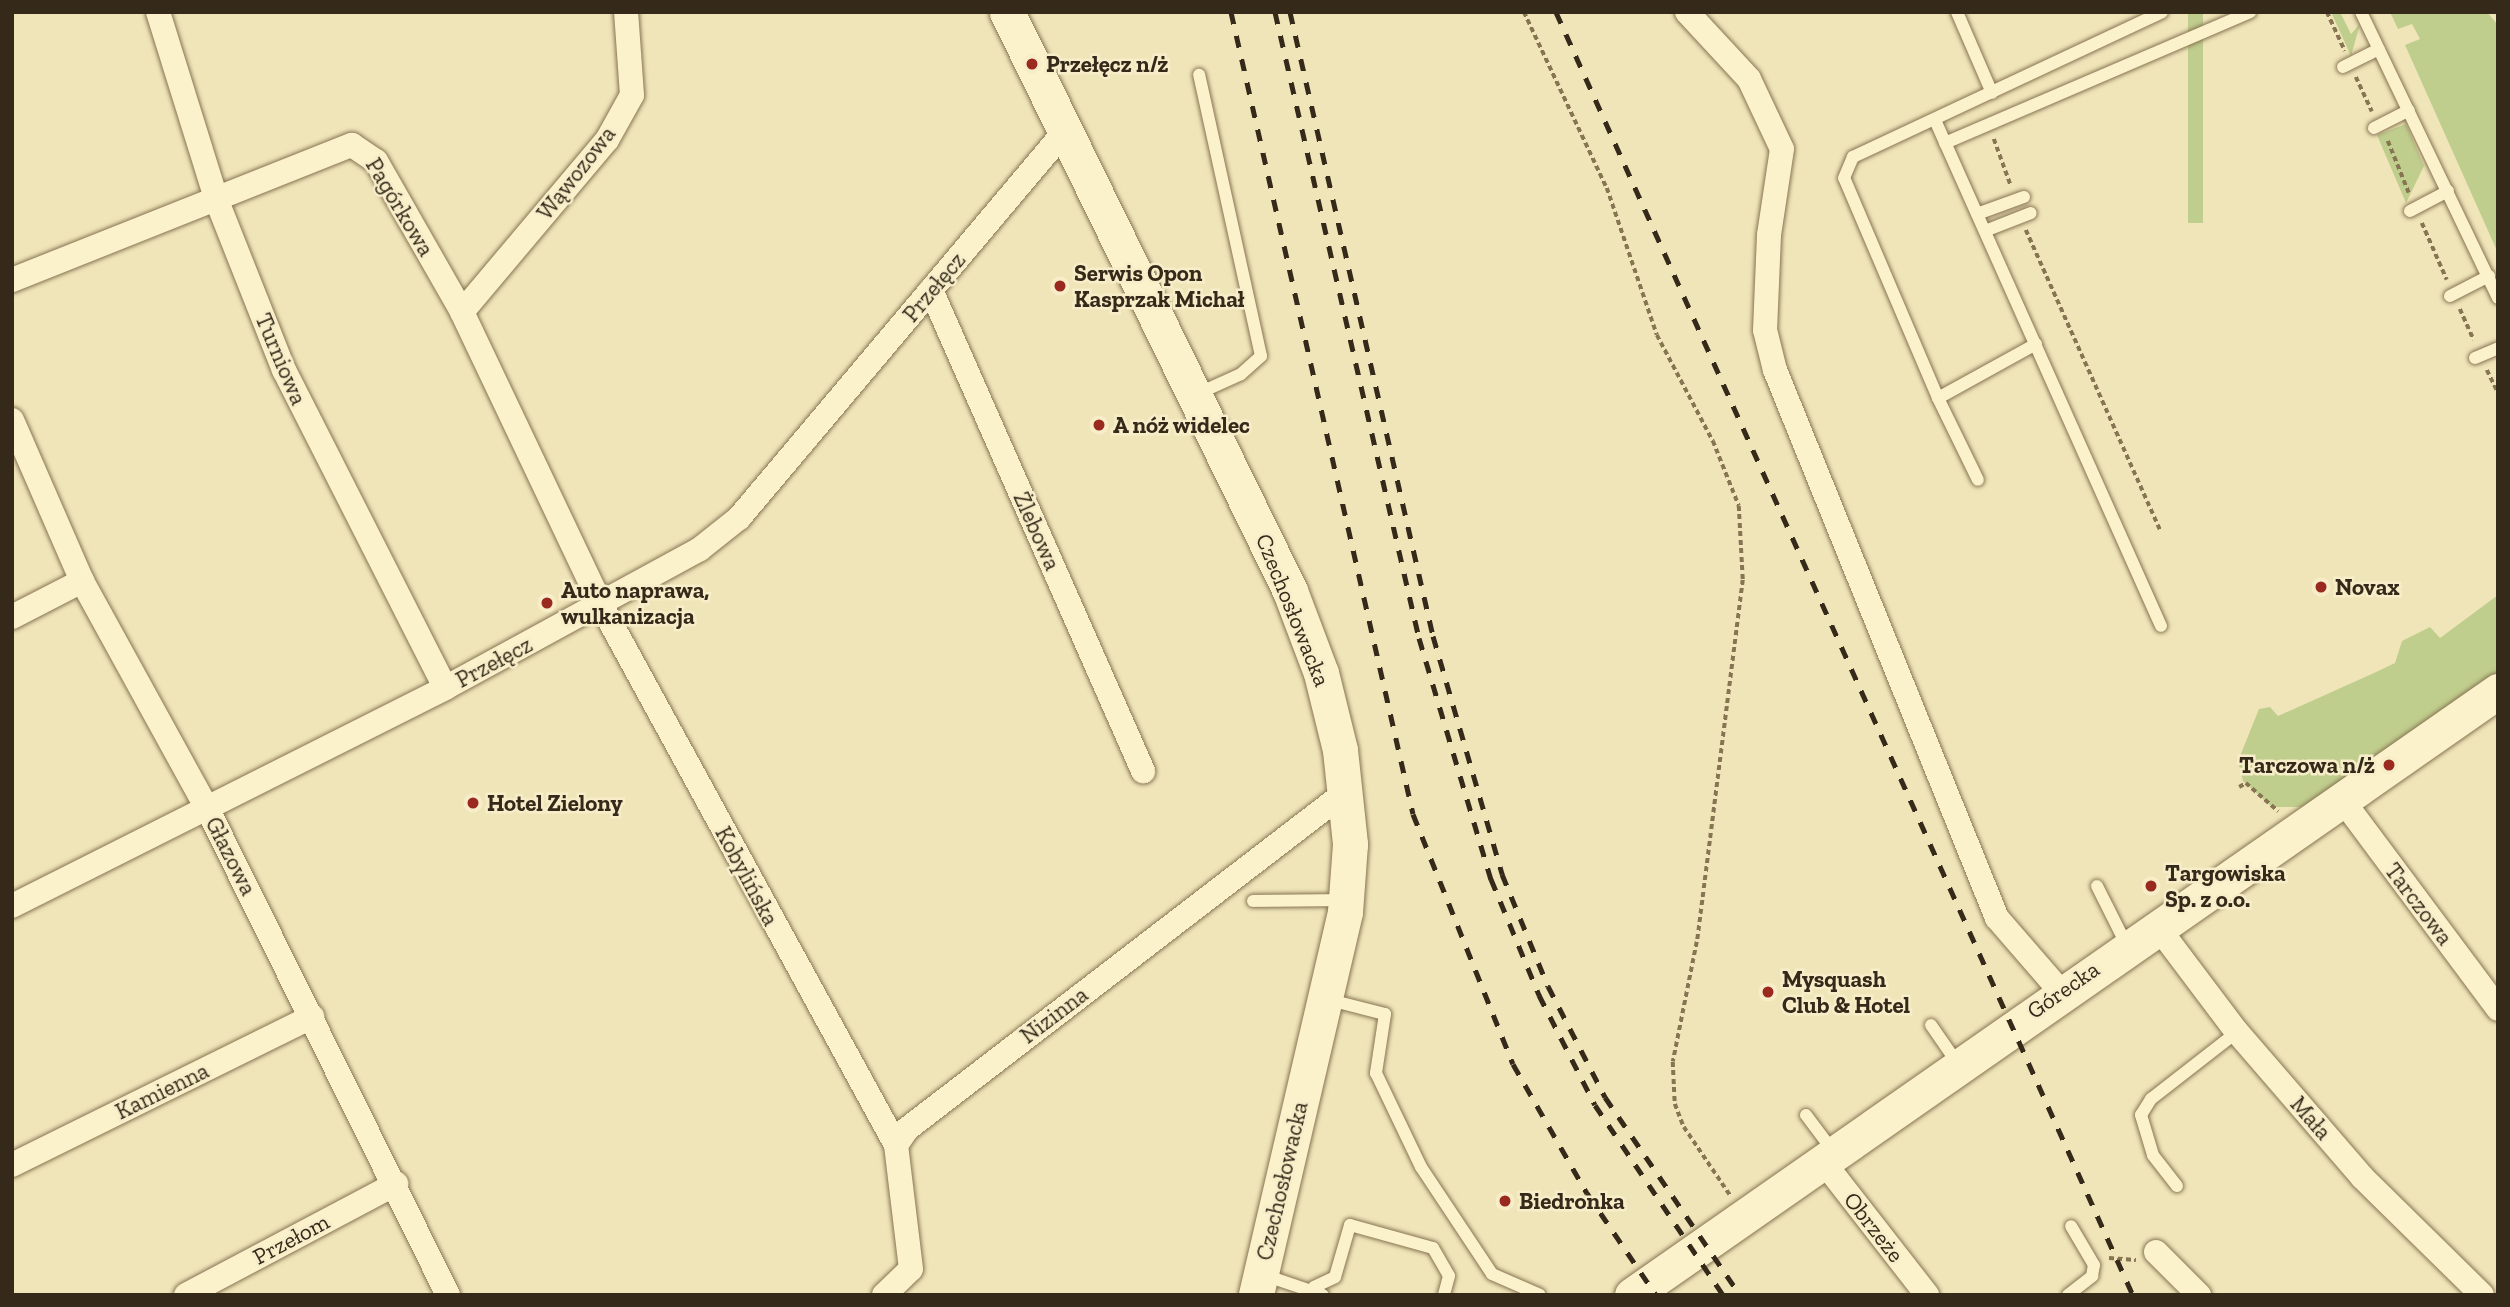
<!DOCTYPE html>
<html>
<head>
<meta charset="utf-8">
<style>
  body { margin:0 }
  #map { position:relative; width:2510px; height:1307px; overflow:hidden; background:#f0e5b9; font-family:"Zilla Slab",serif }
  div>[style] { position:absolute }
  [style*='--x'] { left:calc(var(--x)*1px); top:calc(var(--y)*1px); width:calc(var(--w)*1px); rotate:calc(var(--a)*1deg) }
  .green>* { inset:0; background:#c0ce8d; transform-origin:0 0 }
  .path>* { height:3.5px; margin-top:-1.75px; transform-origin:0; background:repeating-linear-gradient(90deg,#877453 0 5px,transparent 0 8.5px) }
  .roads { filter:drop-shadow(0 0 2px #877453) drop-shadow(0 0 2px #877453) }
  .lane>* { height:12px; margin:-6px; padding:0 6px; transform-origin:6px; border-radius:6px; background:#fbf2cc }
  .street>* { height:24px; margin:-12px; padding:0 12px; transform-origin:12px; border-radius:12px; background:#fbf2cc }
  .secondary>* { height:35px; margin:-17.5px; padding:0 17.5px; transform-origin:17.5px; border-radius:17.5px; background:#fbf2cc }
  .rail>* { height:5px; margin-top:-2.5px; transform-origin:0; background:repeating-linear-gradient(90deg,#352919 0 12px,transparent 0 24px) }
  .dots>* { width:19px; height:19px; translate:-50% -50%; box-sizing:border-box; border:4px solid #f7eec9; border-radius:50% }
  span { translate:-50% -50%; white-space:nowrap; text-align:center; line-height:1.15; -webkit-text-stroke:5px #f7eec9; paint-order:stroke }
  .poi-label { font-size:23px; color:#352919; font-weight:700 }
  .left { translate:0 -50%; text-align:left }
  .right { translate:-100% -50%; text-align:right }
  .street-label { font-size:23px; color:#352919 }
  .frame { position:absolute; inset:0; border:14px solid #352919; pointer-events:none }
</style>
</head>
<body>
<div id="map">
  <div class="green">
    <div style="left:2188px;top:12px;width:15px;height:211px"></div>
    <div style="clip-path:polygon(2331px 12px,2340px 12px,2351px 34px,2360px 24px,2351px 56px)"></div>
    <div style="clip-path:polygon(2390px 12px,2487px 12px,2498px 25px,2498px 253px,2405px 45px,2420px 39px,2412px 24px,2398px 29px)"></div>
    <div style="clip-path:polygon(2406px 124px,2424px 166px,2406px 203px,2377px 135px)"></div>
    <div style="clip-path:polygon(2498px 595px,2498px 672px,2302px 807px,2272px 807px,2243px 781px,2238px 761px,2259px 709px,2270px 707px,2278px 716px,2374px 673px,2395px 663px,2402px 641px,2430px 627px,2440px 638px)"></div>
  </div>
  <div class="path">
    <div style="--x:1524;--y:12;--w:195;--a:64.8"></div>
    <div style="--x:1607;--y:188;--w:155;--a:71.2"></div>
    <div style="--x:1657;--y:335;--w:120;--a:62.2"></div>
    <div style="--x:1713;--y:441;--w:70;--a:68.2"></div>
    <div style="--x:1739;--y:506;--w:74;--a:86.9"></div>
    <div style="--x:1743;--y:580;--w:365;--a:97.2"></div>
    <div style="--x:1697;--y:942;--w:122;--a:101.3"></div>
    <div style="--x:1673;--y:1062;--w:42;--a:87.3"></div>
    <div style="--x:1675;--y:1104;--w:25;--a:69"></div>
    <div style="--x:1684;--y:1127;--w:82;--a:55.9"></div>
    <div style="--x:2327;--y:12;--w:43;--a:65.2"></div>
    <div style="--x:2356;--y:77;--w:38;--a:65"></div>
    <div style="--x:1994;--y:139;--w:50;--a:70.1"></div>
    <div style="--x:2388;--y:141;--w:56;--a:68"></div>
    <div style="--x:2422;--y:223;--w:62;--a:66.3"></div>
    <div style="--x:2026;--y:230;--w:331;--a:65.9"></div>
    <div style="--x:2460;--y:309;--w:34;--a:66"></div>
    <div style="--x:2487;--y:370;--w:25;--a:64"></div>
    <div style="--x:2239;--y:787;--w:8;--a:-30"></div>
    <div style="--x:2246;--y:783;--w:43;--a:41.2"></div>
    <div style="--x:2109;--y:1258;--w:27;--a:4"></div>
  </div>
  <div class="roads">
    <div class="lane">
      <div style="--x:1957;--y:12;--w:88;--a:66.6"></div>
      <div style="--x:2361;--y:12;--w:317;--a:64.4"></div>
      <div style="--x:2343;--y:67;--w:40;--a:-26.6"></div>
      <div style="--x:1935;--y:120;--w:554;--a:65.93"></div>
      <div style="--x:2374;--y:128;--w:39;--a:-27"></div>
      <div style="--x:1945;--y:143;--w:332;--a:-23.2"></div>
      <div style="--x:2410;--y:211;--w:43;--a:-27.8"></div>
      <div style="--x:1977;--y:214;--w:50;--a:-19.9"></div>
      <div style="--x:1985;--y:231;--w:49;--a:-21.4"></div>
      <div style="--x:2450;--y:296;--w:44;--a:-27.1"></div>
      <div style="--x:2036;--y:344;--w:112;--a:151.1"></div>
      <div style="--x:1938;--y:398;--w:239;--a:-113.1"></div>
      <div style="--x:1844;--y:178;--w:23;--a:-67"></div>
      <div style="--x:1853;--y:157;--w:341;--a:-25.1"></div>
      <div style="--x:2475;--y:358;--w:25;--a:-23"></div>
      <div style="--x:1197;--y:394;--w:48;--a:-24.4"></div>
      <div style="--x:1241;--y:374;--w:27;--a:-42"></div>
      <div style="--x:1261;--y:356;--w:288;--a:-102.4"></div>
      <div style="--x:1938;--y:398;--w:91;--a:64"></div>
      <div style="--x:2097;--y:886;--w:67;--a:63.4"></div>
      <div style="--x:1253;--y:901;--w:90;--a:-0.6"></div>
      <div style="--x:1326;--y:999;--w:61;--a:14.3"></div>
      <div style="--x:1385;--y:1014;--w:60;--a:98.7"></div>
      <div style="--x:1376;--y:1073;--w:104;--a:64.4"></div>
      <div style="--x:1421;--y:1167;--w:128;--a:56.4"></div>
      <div style="--x:1492;--y:1274;--w:52;--a:23.6"></div>
      <div style="--x:1931;--y:1025;--w:47;--a:55.3"></div>
      <div style="--x:1806;--y:1115;--w:45;--a:53.1"></div>
      <div style="--x:2177;--y:1186;--w:39;--a:-128"></div>
      <div style="--x:2153;--y:1155;--w:42;--a:-106.7"></div>
      <div style="--x:2141;--y:1115;--w:19;--a:-58"></div>
      <div style="--x:2151;--y:1099;--w:109;--a:-37.9"></div>
      <div style="--x:1264;--y:1275;--w:62;--a:18.7"></div>
      <div style="--x:1314;--y:1287;--w:23;--a:-25"></div>
      <div style="--x:1335;--y:1277;--w:54;--a:-73.9"></div>
      <div style="--x:1350;--y:1225;--w:86;--a:15.5"></div>
      <div style="--x:1433;--y:1248;--w:32;--a:60"></div>
      <div style="--x:1449;--y:1276;--w:20;--a:105"></div>
      <div style="--x:2068;--y:1295;--w:31;--a:-38"></div>
      <div style="--x:2092;--y:1276;--w:11;--a:-80"></div>
      <div style="--x:2094;--y:1265;--w:45;--a:-120.5"></div>
    </div>
    <div class="street">
      <div style="--x:158;--y:12;--w:198;--a:72.7"></div>
      <div style="--x:217;--y:201;--w:182;--a:68.4"></div>
      <div style="--x:284;--y:370;--w:356;--a:63.1"></div>
      <div style="--x:1687;--y:12;--w:91;--a:47.2"></div>
      <div style="--x:1749;--y:79;--w:77;--a:64.8"></div>
      <div style="--x:1782;--y:149;--w:87;--a:98.6"></div>
      <div style="--x:1769;--y:235;--w:95;--a:92.4"></div>
      <div style="--x:1765;--y:330;--w:41;--a:76"></div>
      <div style="--x:1775;--y:370;--w:591;--a:67.95"></div>
      <div style="--x:1997;--y:918;--w:98;--a:49.1"></div>
      <div style="--x:12;--y:280;--w:366;--a:-21.7"></div>
      <div style="--x:352;--y:145;--w:29;--a:34"></div>
      <div style="--x:376;--y:161;--w:174;--a:60.3"></div>
      <div style="--x:462;--y:312;--w:324;--a:64.6"></div>
      <div style="--x:601;--y:605;--w:615;--a:61.35"></div>
      <div style="--x:931;--y:290;--w:526;--a:66.21"></div>
      <div style="--x:462;--y:312;--w:225;--a:-49.9"></div>
      <div style="--x:607;--y:140;--w:51;--a:-60.9"></div>
      <div style="--x:632;--y:95;--w:83;--a:-94.1"></div>
      <div style="--x:12;--y:420;--w:176;--a:66.5"></div>
      <div style="--x:82;--y:581;--w:261;--a:61.2"></div>
      <div style="--x:208;--y:810;--w:541;--a:63.67"></div>
      <div style="--x:12;--y:617;--w:79;--a:-27.2"></div>
      <div style="--x:2341;--y:798;--w:263;--a:53.3"></div>
      <div style="--x:12;--y:906;--w:485;--a:-26.7"></div>
      <div style="--x:445;--y:688;--w:290;--a:-28.6"></div>
      <div style="--x:700;--y:549;--w:50;--a:-38.5"></div>
      <div style="--x:739;--y:518;--w:506;--a:-49.89"></div>
      <div style="--x:2157;--y:926;--w:133;--a:53"></div>
      <div style="--x:2237;--y:1032;--w:191;--a:49.2"></div>
      <div style="--x:2362;--y:1177;--w:168;--a:44.5"></div>
      <div style="--x:1822;--y:1160;--w:171;--a:52.1"></div>
      <div style="--x:12;--y:1165;--w:335;--a:-26.3"></div>
      <div style="--x:2156;--y:1252;--w:61;--a:45"></div>
      <div style="--x:186;--y:1295;--w:238;--a:-27.9"></div>
      <div style="--x:884;--y:1295;--w:37;--a:-44"></div>
      <div style="--x:911;--y:1269;--w:125;--a:-96.9"></div>
      <div style="--x:896;--y:1145;--w:19;--a:-55"></div>
      <div style="--x:907;--y:1129;--w:555;--a:-37.53"></div>
    </div>
    <div class="secondary">
      <div style="--x:1007;--y:12;--w:644;--a:63.95"></div>
      <div style="--x:1290;--y:591;--w:88;--a:69.3"></div>
      <div style="--x:1321;--y:673;--w:79;--a:76.1"></div>
      <div style="--x:1340;--y:750;--w:95;--a:83.9"></div>
      <div style="--x:1350;--y:844;--w:68;--a:94.2"></div>
      <div style="--x:1345;--y:912;--w:393;--a:103.1"></div>
      <div style="--x:1632;--y:1295;--w:1056;--a:-34.89"></div>
    </div>
  </div>
  <div class="rail">
    <div style="--x:1231;--y:12;--w:822;--a:77.21"></div>
    <div style="--x:1413;--y:814;--w:269;--a:68.2"></div>
    <div style="--x:1513;--y:1064;--w:149;--a:60.2"></div>
    <div style="--x:1587;--y:1193;--w:123;--a:55.9"></div>
    <div style="--x:1275;--y:12;--w:642;--a:77.05"></div>
    <div style="--x:1419;--y:638;--w:252;--a:73.4"></div>
    <div style="--x:1491;--y:879;--w:126;--a:67.5"></div>
    <div style="--x:1539;--y:995;--w:123;--a:63"></div>
    <div style="--x:1595;--y:1105;--w:229;--a:56"></div>
    <div style="--x:1290;--y:12;--w:640;--a:77.09"></div>
    <div style="--x:1433;--y:636;--w:248;--a:73.8"></div>
    <div style="--x:1502;--y:874;--w:121;--a:67.7"></div>
    <div style="--x:1548;--y:986;--w:125;--a:62.8"></div>
    <div style="--x:1605;--y:1097;--w:240;--a:55.7"></div>
    <div style="--x:1556;--y:12;--w:1407;--a:65.79"></div>
  </div>
  <div class="dots">
    <div style="left:1032px;top:64px;background:#9a2a1f"></div>
    <div style="left:1060px;top:286px;background:#9a2a1f"></div>
    <div style="left:1099px;top:425px;background:#9a2a1f"></div>
    <div style="left:2321px;top:587px;background:#9a2a1f"></div>
    <div style="left:547px;top:603px;background:#9a2a1f"></div>
    <div style="left:2389px;top:765px;background:#9a2a1f"></div>
    <div style="left:473px;top:803px;background:#9a2a1f"></div>
    <div style="left:2151px;top:886px;background:#9a2a1f"></div>
    <div style="left:1768px;top:992px;background:#9a2a1f"></div>
    <div style="left:1505px;top:1201px;background:#9a2a1f"></div>
  </div>
  <div class="poi-label">
    <span class="left" style="left:1046px;top:64px">Przełęcz n/ż</span>
    <span class="left" style="left:1074px;top:286px">Serwis Opon<br>Kasprzak Michał</span>
    <span class="left" style="left:1113px;top:425px">A nóż widelec</span>
    <span class="left" style="left:2335px;top:587px">Novax</span>
    <span class="left" style="left:561px;top:603px">Auto naprawa,<br>wulkanizacja</span>
    <span class="right" style="left:2375px;top:765px">Tarczowa n/ż</span>
    <span class="left" style="left:487px;top:803px">Hotel Zielony</span>
    <span class="left" style="left:2165px;top:886px">Targowiska<br>Sp. z o.o.</span>
    <span class="left" style="left:1782px;top:992px">Mysquash<br>Club &amp; Hotel</span>
    <span class="left" style="left:1519px;top:1201px">Biedronka</span>
  </div>
  <div class="street-label">
    <span style="left:576px;top:173px;rotate:-52deg">Wąwozowa</span>
    <span style="left:400px;top:207px;rotate:59deg">Pagórkowa</span>
    <span style="left:934px;top:287px;rotate:-50deg">Przełęcz</span>
    <span style="left:281px;top:359px;rotate:67deg">Turniowa</span>
    <span style="left:1037px;top:531px;rotate:66deg">Żlebowa</span>
    <span style="left:1293px;top:610px;rotate:68deg">Czechosłowacka</span>
    <span style="left:494px;top:662px;rotate:-28deg">Przełęcz</span>
    <span style="left:231px;top:856px;rotate:63deg">Głazowa</span>
    <span style="left:747px;top:876px;rotate:62deg">Kobylińska</span>
    <span style="left:2419px;top:904px;rotate:53deg">Tarczowa</span>
    <span style="left:2063px;top:990px;rotate:-35deg">Górecka</span>
    <span style="left:1054px;top:1015px;rotate:-37deg">Nizinna</span>
    <span style="left:162px;top:1091px;rotate:-26deg">Kamienna</span>
    <span style="left:2311px;top:1118px;rotate:49deg">Mała</span>
    <span style="left:1282px;top:1181px;rotate:-77deg">Czechosłowacka</span>
    <span style="left:1874px;top:1227px;rotate:52deg">Obrzeże</span>
    <span style="left:291px;top:1239px;rotate:-28deg">Przełom</span>
  </div>
  <div class="frame"></div>
</div>
</body>
</html>
